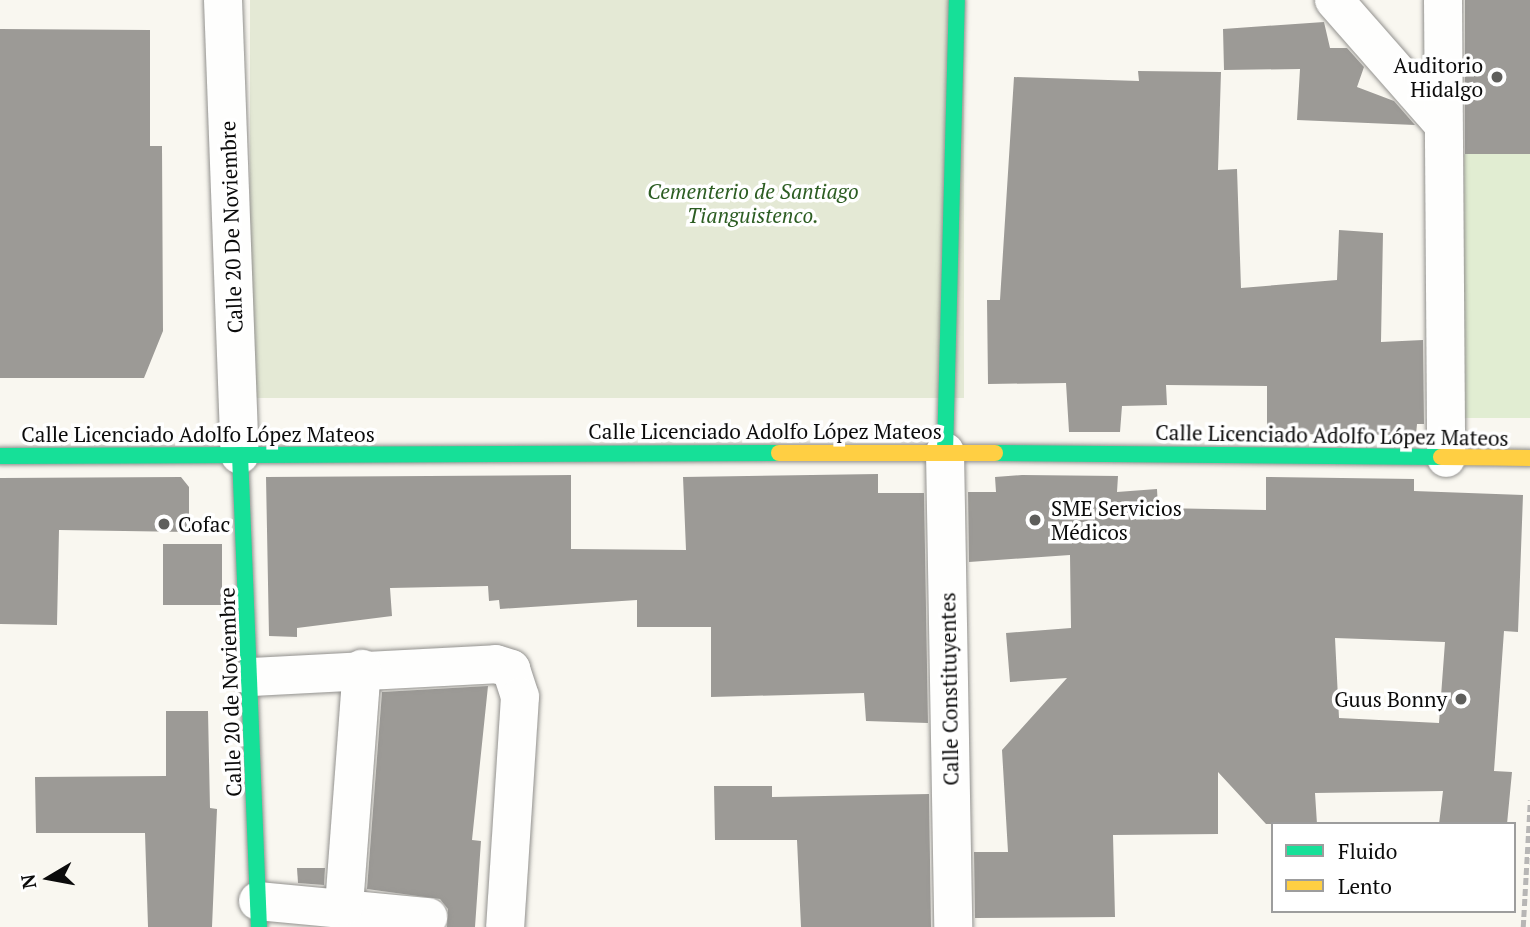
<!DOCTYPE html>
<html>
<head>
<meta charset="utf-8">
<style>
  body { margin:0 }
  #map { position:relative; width:1530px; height:927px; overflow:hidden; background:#f9f7f0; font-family:"PT Serif",serif }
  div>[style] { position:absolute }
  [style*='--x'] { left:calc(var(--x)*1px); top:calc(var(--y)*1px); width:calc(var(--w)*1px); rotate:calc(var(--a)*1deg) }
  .green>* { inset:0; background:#e1edd2; transform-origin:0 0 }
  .cemetery>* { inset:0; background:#e4e9d5; transform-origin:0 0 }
  .building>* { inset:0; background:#9c9a96; transform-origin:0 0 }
  .path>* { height:4.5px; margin-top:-2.25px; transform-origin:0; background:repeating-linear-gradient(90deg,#b7b6b5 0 7px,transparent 0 10.5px) }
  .roads { filter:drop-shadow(0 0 2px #92918e) drop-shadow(0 0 2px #92918e) }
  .street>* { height:38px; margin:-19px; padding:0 19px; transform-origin:19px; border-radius:19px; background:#fefefd }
  .fast>* { height:16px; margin:-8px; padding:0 8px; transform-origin:8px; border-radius:8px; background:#16e098 }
  .slow>* { height:16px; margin:-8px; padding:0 8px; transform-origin:8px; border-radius:8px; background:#ffcf43 }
  .dots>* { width:19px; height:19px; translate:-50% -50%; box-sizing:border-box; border:4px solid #fff; border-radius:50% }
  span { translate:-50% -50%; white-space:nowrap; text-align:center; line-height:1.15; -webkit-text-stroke:7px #fff; paint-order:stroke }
  .poi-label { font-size:21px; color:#0b0b0b }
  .right { translate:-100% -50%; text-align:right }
  .left { translate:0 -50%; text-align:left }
  .park-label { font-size:21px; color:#2c5d22; font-style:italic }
  .street-label { font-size:21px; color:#0b0b0b }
  .legend { position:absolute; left:1271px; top:822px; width:245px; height:91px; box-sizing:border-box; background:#fff; border:2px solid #9d9d9d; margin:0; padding:9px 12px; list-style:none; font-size:21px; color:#0b0b0b }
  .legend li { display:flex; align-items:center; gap:14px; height:35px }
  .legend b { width:35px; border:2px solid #9d9d9d }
  .north { position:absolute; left:14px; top:843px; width:70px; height:70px; -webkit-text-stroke:5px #fff; paint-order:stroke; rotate:260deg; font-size:19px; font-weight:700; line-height:28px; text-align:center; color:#0b0b0b }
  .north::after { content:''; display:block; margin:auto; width:24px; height:32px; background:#0b0b0b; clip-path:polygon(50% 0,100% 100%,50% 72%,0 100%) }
</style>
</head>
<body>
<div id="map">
  <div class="green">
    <div style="left:1464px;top:154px;width:66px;height:264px"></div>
  </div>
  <div class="cemetery">
    <div style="left:250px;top:0;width:714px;height:398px"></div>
  </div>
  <div class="building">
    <div style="left:1465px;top:0;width:65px;height:154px"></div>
    <div style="clip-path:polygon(1324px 22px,1330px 48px,1347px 48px,1364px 67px,1357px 87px,1394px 101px,1415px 125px,1297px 120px,1300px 69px,1224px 70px,1223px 29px)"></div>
    <div style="clip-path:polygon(0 29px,150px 30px,150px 146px,162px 146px,163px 331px,144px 378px,0 378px)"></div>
    <div style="clip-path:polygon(1138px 71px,1221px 72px,1218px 170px,1237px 169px,1241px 288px,1337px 280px,1339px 230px,1383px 233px,1381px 342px,1423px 340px,1424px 424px,1417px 424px,1416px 435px,1267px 434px,1267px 386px,1166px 385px,1167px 405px,1122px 406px,1120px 432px,1069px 432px,1066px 383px,988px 384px,987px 300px,1000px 300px,1014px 77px,1139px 81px)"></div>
    <div style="clip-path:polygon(878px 474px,878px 493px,924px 493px,928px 723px,866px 721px,864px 693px,711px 697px,711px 627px,637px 627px,637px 600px,500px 609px,499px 600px,489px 601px,488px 586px,390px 588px,392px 616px,297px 628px,297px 637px,269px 636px,266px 477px,571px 475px,571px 549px,686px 550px,683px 477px)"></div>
    <div style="clip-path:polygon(evenodd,1022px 475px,1118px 476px,1117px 492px,1157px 489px,1158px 508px,1266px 510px,1266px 477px,1414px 479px,1414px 491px,1523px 495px,1518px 632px,1504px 631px,1494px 771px,1512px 772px,1507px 824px,1439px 824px,1443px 791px,1315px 793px,1317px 824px,1266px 824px,1218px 772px,1218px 834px,1113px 835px,1115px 917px,975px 918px,974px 852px,1008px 852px,1002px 750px,1067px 678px,1010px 682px,1006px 633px,1071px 628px,1070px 555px,969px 562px,968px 492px,996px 492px,995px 477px,1022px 475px,1335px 638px,1445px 642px,1439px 723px,1339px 718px,1335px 638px)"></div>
    <div style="clip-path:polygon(181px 477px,189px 487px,189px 532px,59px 530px,57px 625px,0 624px,0 478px)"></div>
    <div style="left:163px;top:544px;width:59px;height:61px"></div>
    <div style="clip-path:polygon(488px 686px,472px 840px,481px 841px,475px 927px,447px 927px,448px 909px,440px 899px,367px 889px,382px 692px)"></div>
    <div style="clip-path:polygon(166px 711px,208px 711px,210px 808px,217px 809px,212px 927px,148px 927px,145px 833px,36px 833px,35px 777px,166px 776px)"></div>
    <div style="clip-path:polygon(714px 786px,772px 786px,772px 797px,929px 794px,931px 927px,801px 927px,797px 840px,715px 840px)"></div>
    <div style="clip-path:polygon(297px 868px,325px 868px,324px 885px,298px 883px)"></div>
  </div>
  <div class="path">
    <div style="--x:1523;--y:927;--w:127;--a:-86.8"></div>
  </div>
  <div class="roads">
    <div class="street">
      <div style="--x:223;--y:0;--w:455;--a:87.9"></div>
      <div style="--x:1334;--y:0;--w:164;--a:48.7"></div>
      <div style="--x:1443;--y:0;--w:458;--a:89.6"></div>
      <div style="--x:945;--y:452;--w:475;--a:89"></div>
      <div style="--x:252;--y:677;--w:244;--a:-3"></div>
      <div style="--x:496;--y:664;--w:16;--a:18"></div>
      <div style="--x:511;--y:669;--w:29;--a:72"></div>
      <div style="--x:520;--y:697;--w:230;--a:93.7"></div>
      <div style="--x:258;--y:901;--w:171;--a:5.4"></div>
      <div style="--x:344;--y:906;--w:238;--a:-85.7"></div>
    </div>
    <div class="fast">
      <div style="--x:945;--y:452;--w:452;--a:-88.5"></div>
      <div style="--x:995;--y:453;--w:446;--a:0.5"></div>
      <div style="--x:240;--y:455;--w:472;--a:87.7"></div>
      <div style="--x:0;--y:456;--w:779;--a:-0.22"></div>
    </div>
    <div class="slow">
      <div style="--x:779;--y:453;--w:216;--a:0"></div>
      <div style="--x:1441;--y:457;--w:89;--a:0.6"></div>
    </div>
  </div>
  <div class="dots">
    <div style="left:1497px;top:77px;background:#5e5e5b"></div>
    <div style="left:1035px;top:520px;background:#5e5e5b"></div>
    <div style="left:164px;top:524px;background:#5e5e5b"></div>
    <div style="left:1461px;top:699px;background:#5e5e5b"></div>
  </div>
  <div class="poi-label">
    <span class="right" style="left:1483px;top:77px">Auditorio<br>Hidalgo</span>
    <span class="left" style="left:1051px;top:520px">SME Servicios<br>Médicos</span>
    <span class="left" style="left:178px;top:524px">Cofac</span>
    <span class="right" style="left:1447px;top:699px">Guus Bonny</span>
  </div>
  <div class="park-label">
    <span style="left:753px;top:203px">Cementerio de Santiago<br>Tianguistenco.</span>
  </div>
  <div class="street-label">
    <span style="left:231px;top:227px;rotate:-92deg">Calle 20 De Noviembre</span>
    <span style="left:765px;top:431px">Calle Licenciado Adolfo López Mateos</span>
    <span style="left:198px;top:434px">Calle Licenciado Adolfo López Mateos</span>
    <span style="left:1332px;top:435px;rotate:1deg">Calle Licenciado Adolfo López Mateos</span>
    <span style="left:949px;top:689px;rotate:-91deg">Calle Constituyentes</span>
    <span style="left:230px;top:692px;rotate:-92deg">Calle 20 de Noviembre</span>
  </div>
  <ul class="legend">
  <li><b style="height:9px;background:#16e098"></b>Fluido</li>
  <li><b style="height:9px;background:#ffcf43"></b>Lento</li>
  </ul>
  <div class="north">N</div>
</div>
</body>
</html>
